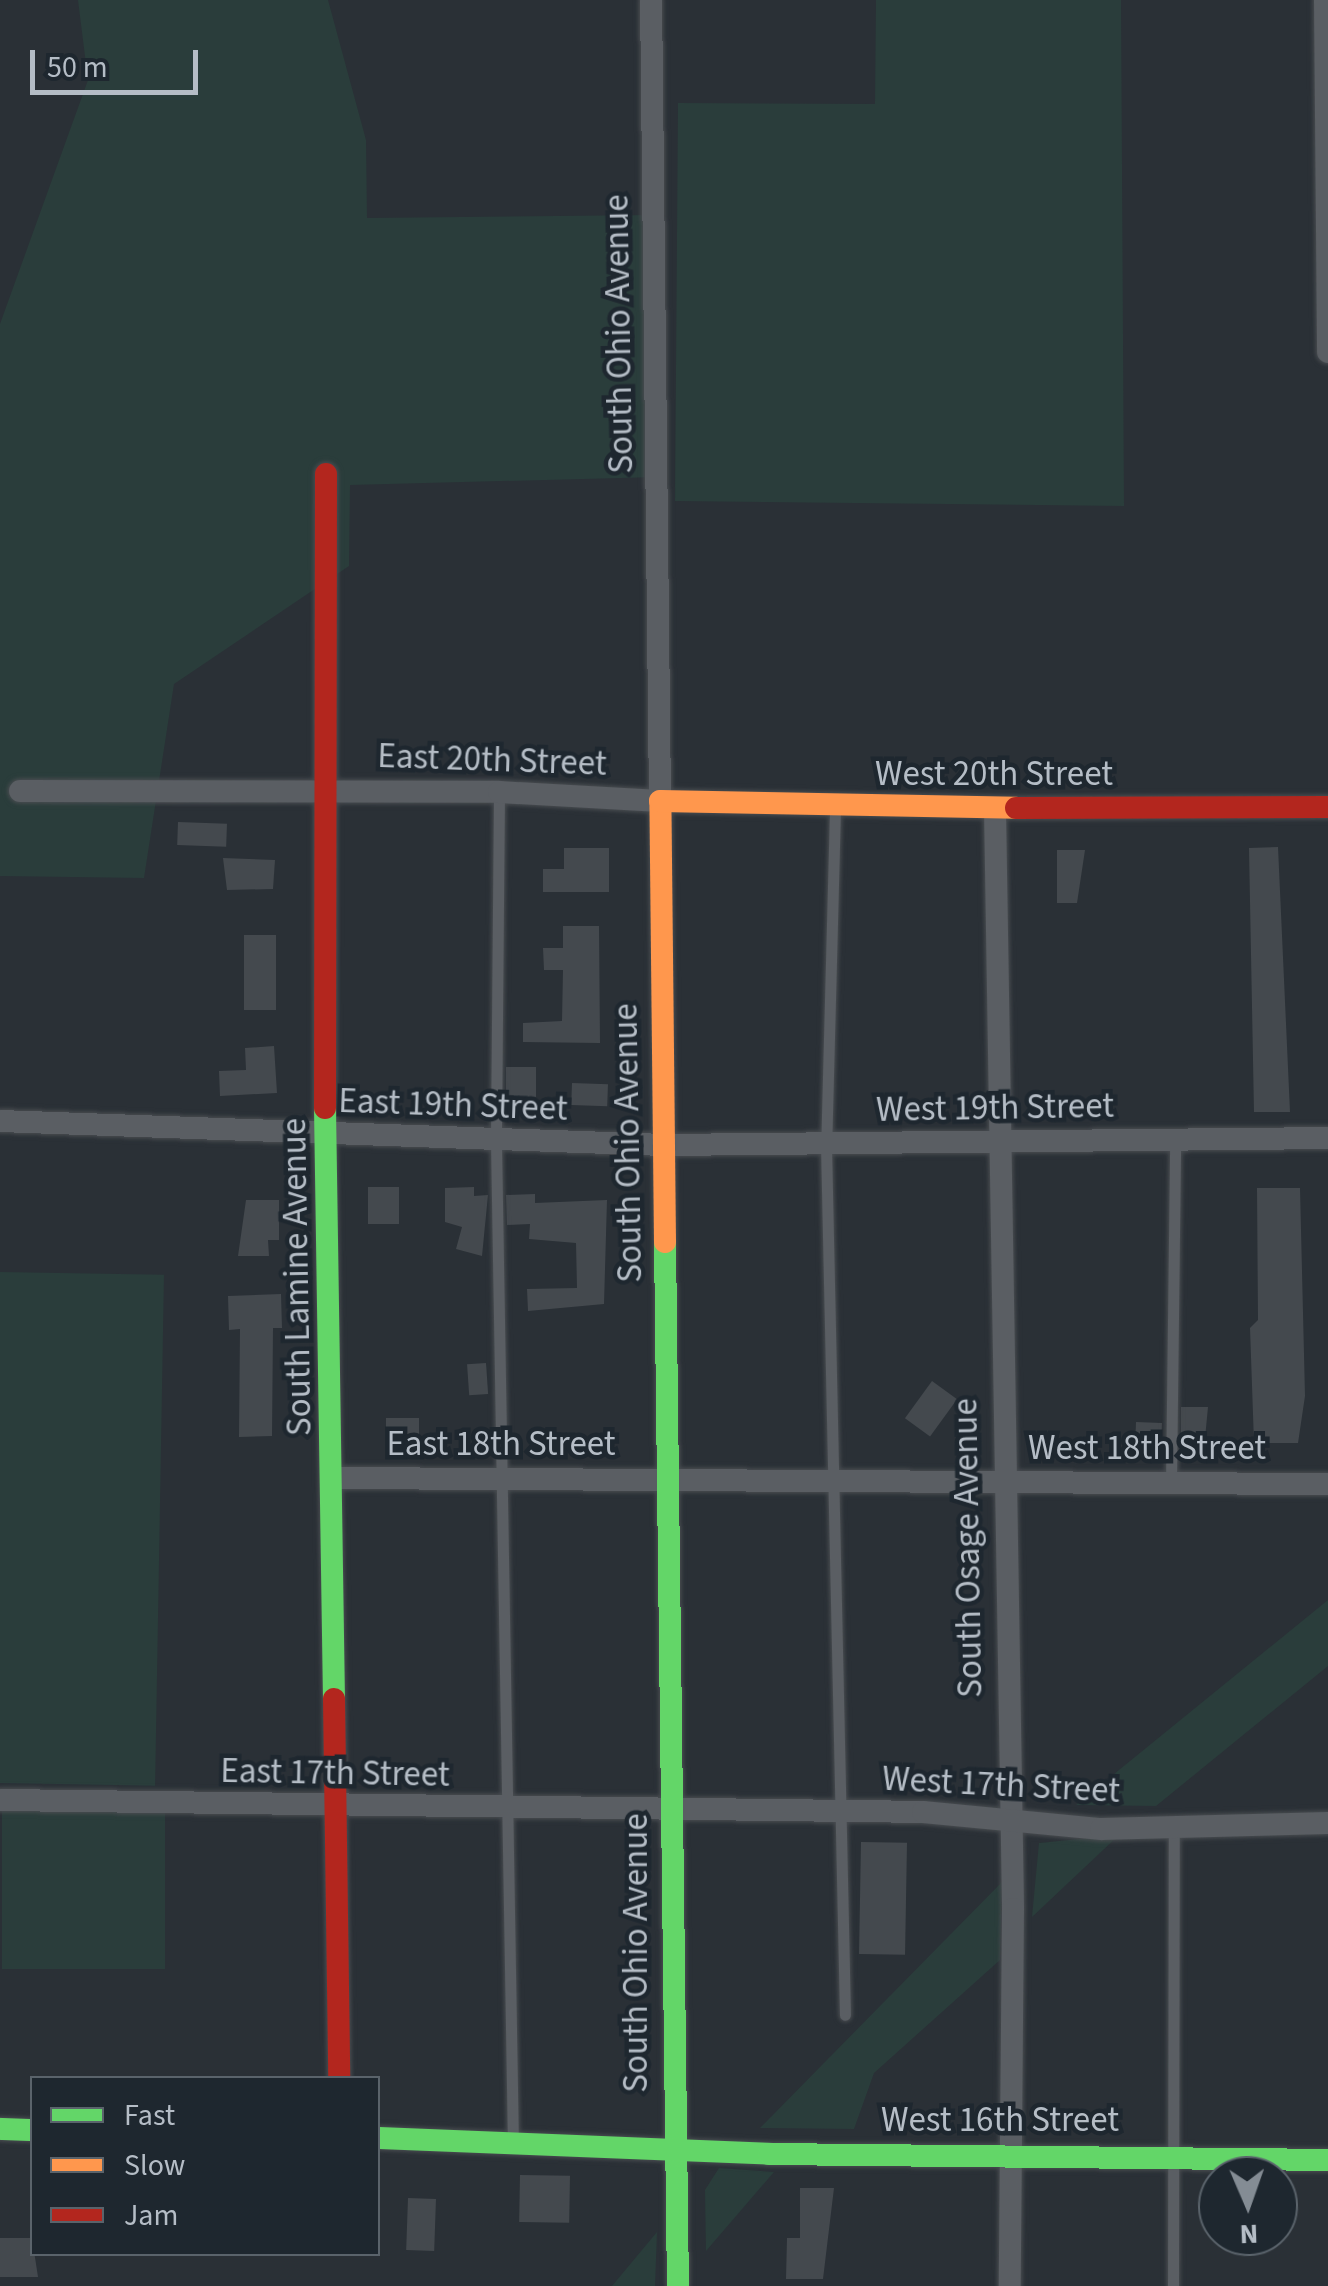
<!DOCTYPE html>
<html>
<head>
<meta charset="utf-8">
<style>
  body { margin:0 }
  #map { position:relative; width:1328px; height:2286px; overflow:hidden; background:#2a3036; font-family:"Source Sans 3",sans-serif }
  div>[style] { position:absolute }
  [style*='--x'] { left:calc(var(--x)*1px); top:calc(var(--y)*1px); width:calc(var(--w)*1px); rotate:calc(var(--a)*1deg) }
  .green>* { inset:0; background:#2a3d3b; transform-origin:0 0 }
  .building>* { inset:0; background:#44494e; transform-origin:0 0 }
  .roads { filter:drop-shadow(0 0 2px #484c50) drop-shadow(0 0 2px #484c50) }
  .lane>* { height:11px; margin:-5.5px; padding:0 5.5px; transform-origin:5.5px; border-radius:5.5px; background:#5a5e63 }
  .street>* { height:22px; margin:-11px; padding:0 11px; transform-origin:11px; border-radius:11px; background:#5a5e63 }
  .fast>* { height:22px; margin:-11px; padding:0 11px; transform-origin:11px; border-radius:11px; background:#63d668 }
  .slow>* { height:22px; margin:-11px; padding:0 11px; transform-origin:11px; border-radius:11px; background:#ff974d }
  .jam>* { height:22px; margin:-11px; padding:0 11px; transform-origin:11px; border-radius:11px; background:#b3261e }
  span { translate:-50% -50%; white-space:nowrap; text-align:center; line-height:1.15; -webkit-text-stroke:9px #1e272f; paint-order:stroke }
  .street-label { font-size:35px; color:#b5bdc6 }
  .legend { position:absolute; left:30px; top:2076px; width:350px; height:180px; box-sizing:border-box; background:#1e272f; border:2px solid #5a636b; margin:0; padding:12px 18px; list-style:none; font-size:30px; color:#b5bdc6 }
  .legend li { display:flex; align-items:center; gap:20px; height:50px }
  .legend b { width:50px; border:2px solid #5a636b }
  .north { position:absolute; left:1198px; top:2156px; width:100px; height:100px; box-sizing:border-box; background:#1e272f; border:2px solid #5a636b; border-radius:50%; rotate:178deg; font-size:28px; font-weight:700; line-height:40px; text-align:center; color:#b5bdc6 }
  .north::after { content:''; display:block; margin:auto; width:35px; height:45px; background:#848c94; clip-path:polygon(50% 0,100% 100%,50% 72%,0 100%) }
  .scale { position:absolute; left:30px; top:50px; width:168px; height:45px; box-sizing:border-box; border:5px solid #b5bdc6; border-top:0; padding-left:12px; font-size:30px; line-height:35px; white-space:nowrap; color:#b5bdc6; -webkit-text-stroke:8px #1e272f; paint-order:stroke }
</style>
</head>
<body>
<div id="map">
  <div class="green">
    <div style="clip-path:polygon(78px 0,328px 0,366px 140px,367px 218px,653px 215px,658px 477px,350px 485px,349px 566px,174px 684px,144px 878px,0 876px,0 324px,88px 80px)"></div>
    <div style="clip-path:polygon(876px 0,1121px 0,1124px 506px,675px 501px,678px 103px,875px 104px)"></div>
    <div style="left:0;top:1272px;width:164px;height:511px;rotate:1deg"></div>
    <div style="clip-path:polygon(1328px 1600px,1328px 1666px,1156px 1806px,1076px 1805px)"></div>
    <div style="left:2px;top:1810px;width:163px;height:159px"></div>
    <div style="clip-path:polygon(1119px 1835px,1032px 1917px,1039px 1843px)"></div>
    <div style="clip-path:polygon(1002px 1882px,1000px 1960px,874px 2073px,854px 2129px,760px 2128px)"></div>
    <div style="clip-path:polygon(719px 2168px,774px 2172px,706px 2251px,705px 2190px)"></div>
    <div style="clip-path:polygon(657px 2232px,655px 2286px,612px 2286px)"></div>
  </div>
  <div class="building">
    <div style="left:178px;top:822px;width:49px;height:23px;rotate:2deg"></div>
    <div style="clip-path:polygon(1278px 847px,1290px 1112px,1254px 1112px,1249px 848px)"></div>
    <div style="clip-path:polygon(564px 848px,609px 848px,609px 892px,543px 892px,543px 869px,564px 869px)"></div>
    <div style="clip-path:polygon(1057px 850px,1085px 850px,1077px 903px,1057px 903px)"></div>
    <div style="clip-path:polygon(223px 858px,275px 860px,273px 889px,227px 890px)"></div>
    <div style="clip-path:polygon(563px 926px,599px 926px,600px 1043px,523px 1042px,523px 1023px,562px 1021px,563px 970px,544px 970px,543px 948px,563px 948px)"></div>
    <div style="left:244px;top:935px;width:32px;height:75px"></div>
    <div style="clip-path:polygon(274px 1046px,277px 1093px,220px 1096px,219px 1071px,246px 1070px,245px 1048px)"></div>
    <div style="left:506px;top:1067px;width:30px;height:30px"></div>
    <div style="left:572px;top:1083px;width:36px;height:22px;rotate:2deg"></div>
    <div style="left:368px;top:1187px;width:31px;height:37px"></div>
    <div style="clip-path:polygon(474px 1187px,474px 1196px,488px 1195px,482px 1256px,456px 1249px,462px 1227px,445px 1222px,445px 1188px)"></div>
    <div style="clip-path:polygon(1257px 1188px,1300px 1188px,1305px 1396px,1298px 1443px,1254px 1443px,1250px 1328px,1258px 1320px)"></div>
    <div style="clip-path:polygon(535px 1194px,535px 1203px,607px 1200px,604px 1304px,528px 1311px,527px 1289px,577px 1288px,576px 1243px,529px 1239px,530px 1224px,507px 1225px,506px 1195px)"></div>
    <div style="clip-path:polygon(246px 1200px,279px 1200px,279px 1240px,268px 1240px,269px 1256px,238px 1256px)"></div>
    <div style="clip-path:polygon(281px 1294px,282px 1328px,273px 1328px,272px 1436px,239px 1437px,240px 1329px,229px 1330px,228px 1296px)"></div>
    <div style="left:486px;top:1363px;width:31px;height:19px;rotate:86deg"></div>
    <div style="left:932px;top:1381px;width:31px;height:46px;rotate:36deg"></div>
    <div style="clip-path:polygon(1181px 1407px,1208px 1407px,1203px 1459px,1181px 1459px)"></div>
    <div style="left:386px;top:1418px;width:33px;height:29px"></div>
    <div style="left:1136px;top:1422px;width:26px;height:22px;rotate:2deg"></div>
    <div style="left:861px;top:1842px;width:46px;height:112px;rotate:1deg"></div>
    <div style="left:520px;top:2175px;width:50px;height:47px;rotate:1deg"></div>
    <div style="clip-path:polygon(800px 2188px,834px 2188px,823px 2279px,786px 2279px,787px 2238px,800px 2238px)"></div>
    <div style="left:408px;top:2198px;width:28px;height:52px;rotate:2deg"></div>
    <div style="clip-path:polygon(0 2238px,32px 2238px,38px 2277px,0 2277px)"></div>
  </div>
  <div class="roads">
    <div class="lane">
      <div style="--x:499;--y:792;--w:350;--a:90.5"></div>
      <div style="--x:496;--y:1142;--w:999;--a:89.03"></div>
      <div style="--x:835;--y:809;--w:336;--a:91.5"></div>
      <div style="--x:826;--y:1145;--w:870;--a:88.75"></div>
      <div style="--x:1171;--y:1483;--w:343;--a:-89.3"></div>
      <div style="--x:1173;--y:2286;--w:459;--a:-89.9"></div>
    </div>
    <div class="street">
      <div style="--x:1325;--y:0;--w:352;--a:89.5"></div>
      <div style="--x:20;--y:791;--w:479;--a:0.1"></div>
      <div style="--x:499;--y:792;--w:161;--a:3.2"></div>
      <div style="--x:660;--y:801;--w:801;--a:-90.64"></div>
      <div style="--x:995;--y:809;--w:1100;--a:89.06"></div>
      <div style="--x:1013;--y:1909;--w:377;--a:90.5"></div>
      <div style="--x:0;--y:1121;--w:664;--a:2.07"></div>
      <div style="--x:664;--y:1145;--w:664;--a:-0.6"></div>
      <div style="--x:336;--y:1478;--w:992;--a:0.35"></div>
      <div style="--x:0;--y:1800;--w:923;--a:0.74"></div>
      <div style="--x:923;--y:1812;--w:179;--a:5.5"></div>
      <div style="--x:1101;--y:1829;--w:227;--a:-1.5"></div>
    </div>
    <div class="fast">
      <div style="--x:325;--y:1108;--w:591;--a:89.13"></div>
      <div style="--x:665;--y:1242;--w:1044;--a:89.29"></div>
      <div style="--x:0;--y:2129;--w:32;--a:2"></div>
      <div style="--x:378;--y:2138;--w:391;--a:2.3"></div>
      <div style="--x:769;--y:2154;--w:559;--a:0.61"></div>
    </div>
    <div class="slow">
      <div style="--x:665;--y:1242;--w:441;--a:-90.6"></div>
      <div style="--x:660;--y:801;--w:356;--a:1.1"></div>
    </div>
    <div class="jam">
      <div style="--x:1016;--y:808;--w:312;--a:-0.2"></div>
      <div style="--x:325;--y:1108;--w:634;--a:-89.91"></div>
      <div style="--x:334;--y:1699;--w:379;--a:89.2"></div>
    </div>
  </div>
  <div class="street-label">
    <span style="left:619px;top:334px;rotate:-91deg">South Ohio Avenue</span>
    <span style="left:492px;top:760px;rotate:2deg">East 20th Street</span>
    <span style="left:994px;top:774px">West 20th Street</span>
    <span style="left:453px;top:1105px;rotate:2deg">East 19th Street</span>
    <span style="left:995px;top:1108px;rotate:-1deg">West 19th Street</span>
    <span style="left:628px;top:1143px;rotate:-91deg">South Ohio Avenue</span>
    <span style="left:297px;top:1277px;rotate:-91deg">South Lamine Avenue</span>
    <span style="left:501px;top:1444px">East 18th Street</span>
    <span style="left:1147px;top:1448px">West 18th Street</span>
    <span style="left:968px;top:1548px;rotate:-91deg">South Osage Avenue</span>
    <span style="left:335px;top:1773px;rotate:1deg">East 17th Street</span>
    <span style="left:1001px;top:1785px;rotate:3deg">West 17th Street</span>
    <span style="left:636px;top:1953px;rotate:-90deg">South Ohio Avenue</span>
    <span style="left:1000px;top:2120px">West 16th Street</span>
  </div>
  <ul class="legend">
  <li><b style="height:12px;background:#63d668"></b>Fast</li>
  <li><b style="height:12px;background:#ff974d"></b>Slow</li>
  <li><b style="height:12px;background:#b3261e"></b>Jam</li>
  </ul>
  <div class="north">N</div>
  <div class="scale">50 m</div>
</div>
</body>
</html>
